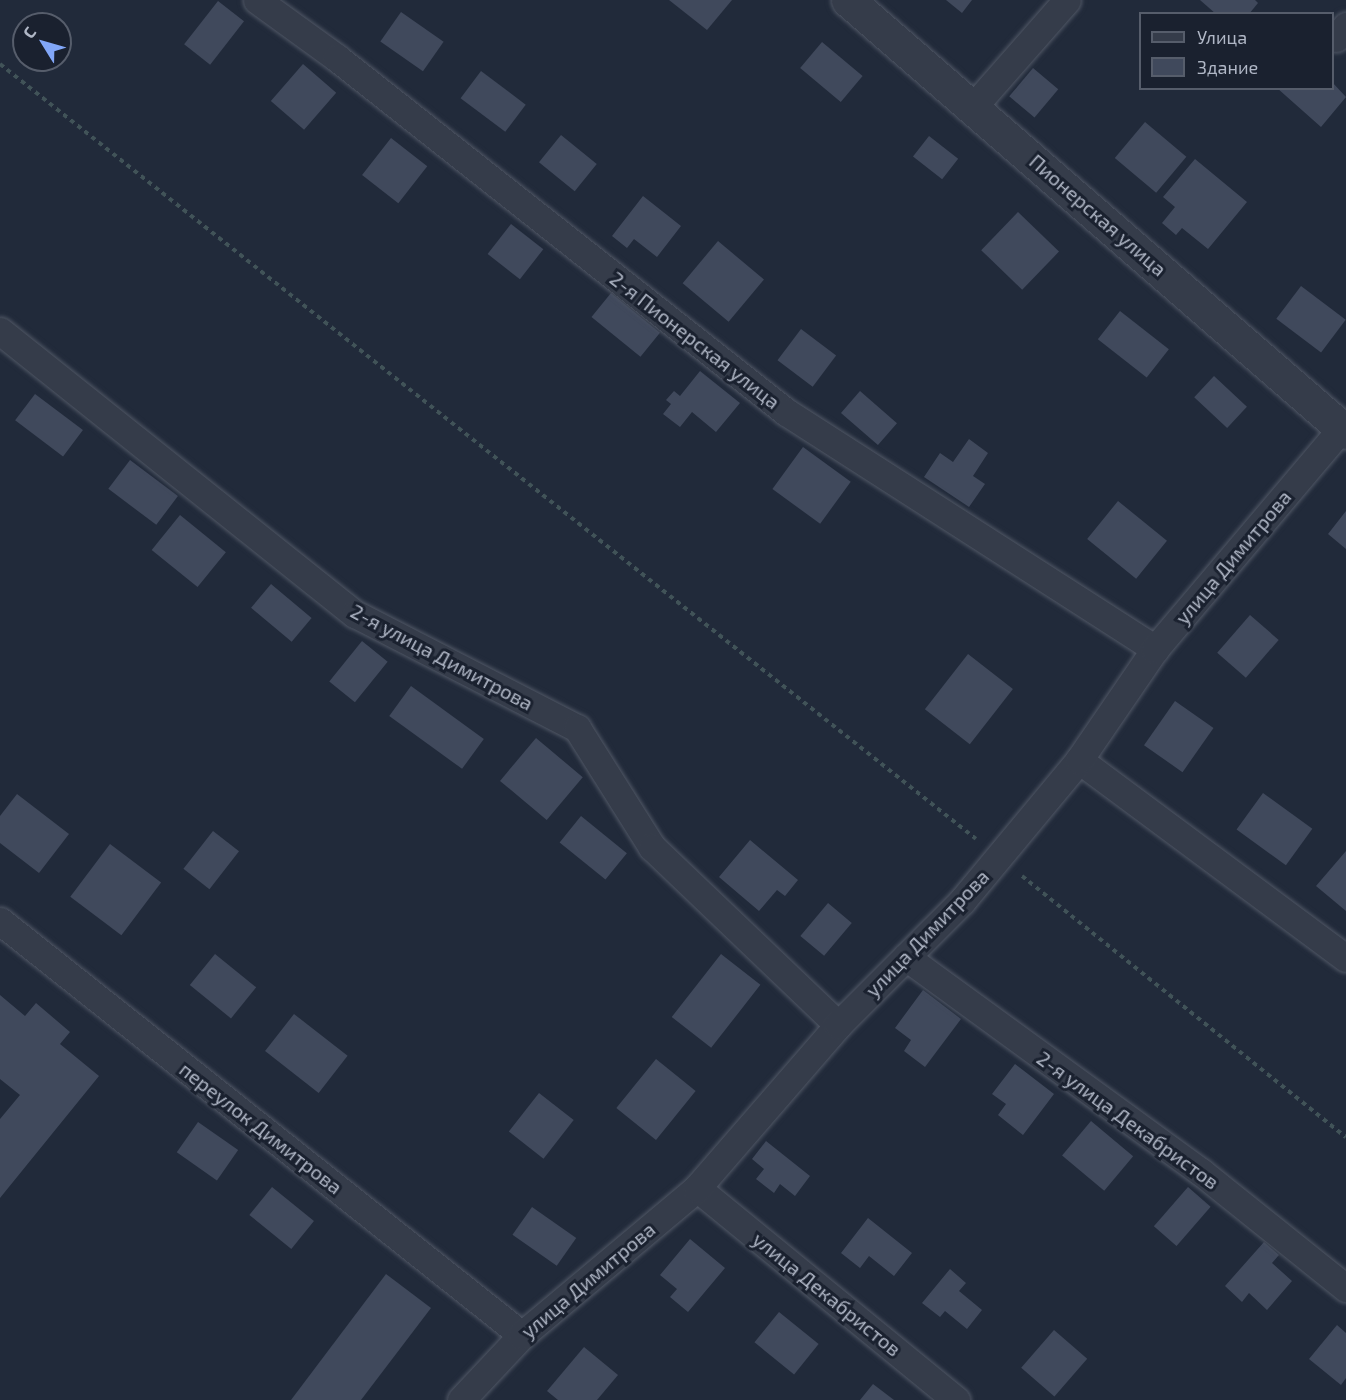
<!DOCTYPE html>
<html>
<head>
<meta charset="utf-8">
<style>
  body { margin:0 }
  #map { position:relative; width:1346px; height:1400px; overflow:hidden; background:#212a3a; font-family:"Exo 2",sans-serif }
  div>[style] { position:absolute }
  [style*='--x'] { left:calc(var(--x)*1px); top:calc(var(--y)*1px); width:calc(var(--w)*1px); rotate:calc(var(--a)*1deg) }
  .building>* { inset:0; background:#40495c; transform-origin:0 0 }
  .path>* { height:4px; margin-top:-2px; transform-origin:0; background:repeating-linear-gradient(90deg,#415358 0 4.5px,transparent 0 9px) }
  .roads { filter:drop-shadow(0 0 2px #505765) drop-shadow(0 0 2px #505765) }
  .minor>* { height:27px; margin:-13.5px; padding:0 13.5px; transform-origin:13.5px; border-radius:13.5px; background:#353c4a }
  .tertiary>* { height:33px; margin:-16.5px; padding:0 16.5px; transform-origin:16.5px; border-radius:16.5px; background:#353c4a }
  span { translate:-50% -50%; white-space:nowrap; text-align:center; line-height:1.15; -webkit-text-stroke:6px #1a212f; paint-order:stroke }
  .street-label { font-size:20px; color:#b0b7c6 }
  .legend { position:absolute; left:1139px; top:12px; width:195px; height:78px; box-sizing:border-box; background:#1a212f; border:2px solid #565d6b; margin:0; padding:8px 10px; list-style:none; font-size:18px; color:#b0b7c6 }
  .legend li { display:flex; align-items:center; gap:12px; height:30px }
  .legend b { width:30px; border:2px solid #565d6b }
  .north { position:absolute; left:12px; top:12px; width:60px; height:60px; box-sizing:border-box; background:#1a212f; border:2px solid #565d6b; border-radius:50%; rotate:307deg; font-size:16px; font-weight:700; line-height:24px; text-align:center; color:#b0b7c6 }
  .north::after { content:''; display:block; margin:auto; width:21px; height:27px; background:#82a7f8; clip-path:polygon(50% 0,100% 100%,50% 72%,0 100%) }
</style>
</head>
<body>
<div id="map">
  <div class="building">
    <div style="clip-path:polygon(669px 0,732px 0,707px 30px)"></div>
    <div style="clip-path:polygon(946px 0,972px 0,962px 13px)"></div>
    <div style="clip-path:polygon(1200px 0,1255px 0,1258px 3px,1249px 14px,1216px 14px)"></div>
    <div style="left:218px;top:1px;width:33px;height:55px;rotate:38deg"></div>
    <div style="left:401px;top:12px;width:52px;height:36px;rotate:35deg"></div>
    <div style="left:822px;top:42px;width:53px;height:34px;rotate:40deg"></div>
    <div style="left:303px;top:64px;width:44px;height:49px;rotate:41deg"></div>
    <div style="left:1033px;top:68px;width:33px;height:37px;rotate:40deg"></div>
    <div style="left:481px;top:71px;width:56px;height:34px;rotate:37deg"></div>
    <div style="clip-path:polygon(1332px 82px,1346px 97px,1321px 127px,1277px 88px,1332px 88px)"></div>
    <div style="left:1145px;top:122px;width:54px;height:47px;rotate:40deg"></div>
    <div style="left:561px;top:135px;width:46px;height:35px;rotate:39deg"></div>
    <div style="left:929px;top:136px;width:37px;height:26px;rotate:38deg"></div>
    <div style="left:391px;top:138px;width:46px;height:47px;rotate:38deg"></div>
    <div style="clip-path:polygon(1195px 159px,1247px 202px,1208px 249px,1182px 228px,1176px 235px,1162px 223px,1175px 207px,1163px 197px)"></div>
    <div style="clip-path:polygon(643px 196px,681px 226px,657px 257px,634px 239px,627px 248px,612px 236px)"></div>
    <div style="left:1018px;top:212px;width:57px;height:53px;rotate:44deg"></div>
    <div style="left:511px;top:224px;width:41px;height:38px;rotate:38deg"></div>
    <div style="left:718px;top:241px;width:60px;height:55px;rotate:40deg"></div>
    <div style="left:1301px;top:286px;width:56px;height:41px;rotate:37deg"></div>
    <div style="left:611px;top:293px;width:63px;height:31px;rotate:39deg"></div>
    <div style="left:1120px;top:311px;width:62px;height:36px;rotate:38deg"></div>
    <div style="left:801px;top:329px;width:44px;height:39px;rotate:37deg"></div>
    <div style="clip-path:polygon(700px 371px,740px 403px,716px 432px,692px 412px,680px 427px,663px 414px,671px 404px,666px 400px,674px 391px,680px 396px)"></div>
    <div style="left:1214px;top:376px;width:45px;height:29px;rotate:43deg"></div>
    <div style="left:860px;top:391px;width:49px;height:29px;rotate:41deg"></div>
    <div style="left:35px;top:394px;width:60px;height:33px;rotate:37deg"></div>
    <div style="clip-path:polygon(969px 439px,988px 453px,973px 476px,985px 484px,969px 507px,924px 477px,940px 453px,953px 462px)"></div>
    <div style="left:803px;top:447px;width:59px;height:52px;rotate:36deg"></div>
    <div style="left:130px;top:460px;width:60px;height:36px;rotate:37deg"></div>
    <div style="left:1118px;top:501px;width:63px;height:49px;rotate:39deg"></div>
    <div style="clip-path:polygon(1346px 511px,1346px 549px,1328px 534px)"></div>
    <div style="left:180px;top:515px;width:59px;height:45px;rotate:39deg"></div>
    <div style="left:271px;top:584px;width:53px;height:31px;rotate:40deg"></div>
    <div style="left:1250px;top:615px;width:38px;height:50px;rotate:41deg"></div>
    <div style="left:362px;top:641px;width:33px;height:52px;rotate:39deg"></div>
    <div style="left:968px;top:654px;width:57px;height:70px;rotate:38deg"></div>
    <div style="left:411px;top:686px;width:90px;height:37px;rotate:36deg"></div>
    <div style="left:1175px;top:701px;width:47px;height:54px;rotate:35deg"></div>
    <div style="left:536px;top:738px;width:61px;height:56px;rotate:40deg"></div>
    <div style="left:1263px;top:793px;width:61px;height:45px;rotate:36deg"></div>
    <div style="clip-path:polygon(17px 794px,69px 834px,39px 873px,0 843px,0 816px)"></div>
    <div style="left:581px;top:816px;width:59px;height:34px;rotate:39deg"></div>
    <div style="left:213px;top:831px;width:33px;height:48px;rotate:38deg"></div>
    <div style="clip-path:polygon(750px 840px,798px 880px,785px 896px,777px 890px,759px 911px,719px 877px)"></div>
    <div style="left:110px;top:844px;width:64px;height:66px;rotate:37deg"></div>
    <div style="clip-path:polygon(1346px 851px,1346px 911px,1316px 886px)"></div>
    <div style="left:828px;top:903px;width:31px;height:43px;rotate:40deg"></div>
    <div style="left:215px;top:954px;width:53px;height:40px;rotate:39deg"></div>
    <div style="left:721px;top:954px;width:50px;height:80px;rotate:38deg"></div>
    <div style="clip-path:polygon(923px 990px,961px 1019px,925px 1067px,904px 1051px,911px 1040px,895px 1028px)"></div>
    <div style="clip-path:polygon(0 995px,25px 1016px,36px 1003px,70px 1032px,60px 1044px,99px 1076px,0 1198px,0 1119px,20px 1095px,0 1079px)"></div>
    <div style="left:294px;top:1014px;width:68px;height:47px;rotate:38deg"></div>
    <div style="left:656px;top:1059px;width:51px;height:63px;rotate:39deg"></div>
    <div style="clip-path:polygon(1015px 1064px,1054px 1094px,1023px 1135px,998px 1115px,1006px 1104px,992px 1094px)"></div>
    <div style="left:539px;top:1093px;width:44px;height:49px;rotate:38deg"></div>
    <div style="left:1091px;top:1121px;width:55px;height:45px;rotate:40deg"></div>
    <div style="left:198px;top:1122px;width:49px;height:37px;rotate:35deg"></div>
    <div style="clip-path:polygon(766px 1141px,810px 1176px,795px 1196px,780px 1184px,774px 1193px,756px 1179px,764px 1169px,752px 1159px)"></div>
    <div style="left:272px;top:1187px;width:54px;height:36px;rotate:39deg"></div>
    <div style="left:1188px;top:1187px;width:30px;height:52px;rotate:41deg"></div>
    <div style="left:532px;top:1207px;width:54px;height:34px;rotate:35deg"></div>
    <div style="clip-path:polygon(868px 1218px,912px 1253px,894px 1276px,869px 1256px,860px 1268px,841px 1253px)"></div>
    <div style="clip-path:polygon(690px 1239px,725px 1268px,688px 1312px,670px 1297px,677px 1289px,660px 1275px)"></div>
    <div style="clip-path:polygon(1264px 1242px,1279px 1255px,1272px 1263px,1292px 1281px,1267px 1310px,1249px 1293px,1242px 1302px,1225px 1286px)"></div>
    <div style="clip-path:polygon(950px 1269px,966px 1283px,959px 1291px,982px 1310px,967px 1329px,945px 1311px,940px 1317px,922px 1303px)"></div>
    <div style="clip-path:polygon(386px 1274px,431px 1308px,361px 1400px,291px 1400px)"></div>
    <div style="left:779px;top:1312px;width:51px;height:39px;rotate:39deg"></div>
    <div style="clip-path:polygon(1337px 1325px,1346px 1333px,1346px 1378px,1341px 1385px,1309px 1359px)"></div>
    <div style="left:1054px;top:1330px;width:44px;height:50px;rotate:41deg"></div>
    <div style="clip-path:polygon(584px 1347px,618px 1375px,597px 1400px,558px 1400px,547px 1391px)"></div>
    <div style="clip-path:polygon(873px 1384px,894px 1400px,860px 1400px)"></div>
  </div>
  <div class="path">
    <div style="--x:0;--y:64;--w:1246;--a:38.45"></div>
    <div style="--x:1022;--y:876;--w:416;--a:38.9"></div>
  </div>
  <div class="roads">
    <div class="minor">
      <div style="--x:257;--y:0;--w:99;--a:35.9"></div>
      <div style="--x:337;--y:58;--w:572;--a:38.25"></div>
      <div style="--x:786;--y:412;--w:439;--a:32.7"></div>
      <div style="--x:1336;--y:38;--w:16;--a:-50"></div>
      <div style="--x:973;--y:107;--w:142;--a:-48.7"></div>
      <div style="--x:0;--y:331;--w:454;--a:38.6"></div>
      <div style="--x:355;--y:614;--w:250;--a:27.2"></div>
      <div style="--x:577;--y:728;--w:141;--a:57.8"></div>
      <div style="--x:652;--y:847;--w:257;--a:43.7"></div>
      <div style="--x:1079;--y:760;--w:332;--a:36.6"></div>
      <div style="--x:0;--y:921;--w:666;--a:38.42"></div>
      <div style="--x:906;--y:957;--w:365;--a:36.1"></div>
      <div style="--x:1201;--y:1172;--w:186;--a:38.7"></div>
      <div style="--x:697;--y:1188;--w:335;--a:39.3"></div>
      <div style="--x:461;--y:1400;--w:89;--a:-46.8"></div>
      <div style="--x:522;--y:1335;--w:229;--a:-40"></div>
      <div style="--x:697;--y:1188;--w:216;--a:-49.1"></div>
      <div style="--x:838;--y:1025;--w:175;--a:-45"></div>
      <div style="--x:962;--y:901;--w:183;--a:-50.3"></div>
      <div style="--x:1079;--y:760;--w:135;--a:-55.6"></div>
      <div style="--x:1155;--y:649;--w:296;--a:-49.8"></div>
    </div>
    <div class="tertiary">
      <div style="--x:848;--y:0;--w:659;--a:40.94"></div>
    </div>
  </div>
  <div class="street-label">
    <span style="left:1098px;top:215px;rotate:41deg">Пионерская улица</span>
    <span style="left:695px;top:340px;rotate:38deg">2-я Пионерская улица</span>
    <span style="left:1233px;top:557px;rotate:-50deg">улица Димитрова</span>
    <span style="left:442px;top:657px;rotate:28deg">2-я улица Димитрова</span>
    <span style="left:927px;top:933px;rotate:-46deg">улица Димитрова</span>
    <span style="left:1128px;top:1120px;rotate:36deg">2-я улица Декабристов</span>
    <span style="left:261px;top:1128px;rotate:38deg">переулок Димитрова</span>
    <span style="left:588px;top:1280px;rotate:-40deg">улица Димитрова</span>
    <span style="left:827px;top:1294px;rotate:39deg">улица Декабристов</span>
  </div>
  <ul class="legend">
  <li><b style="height:8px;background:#353c4a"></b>Улица</li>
  <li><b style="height:16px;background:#40495c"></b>Здание</li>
  </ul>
  <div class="north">С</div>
</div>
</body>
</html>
